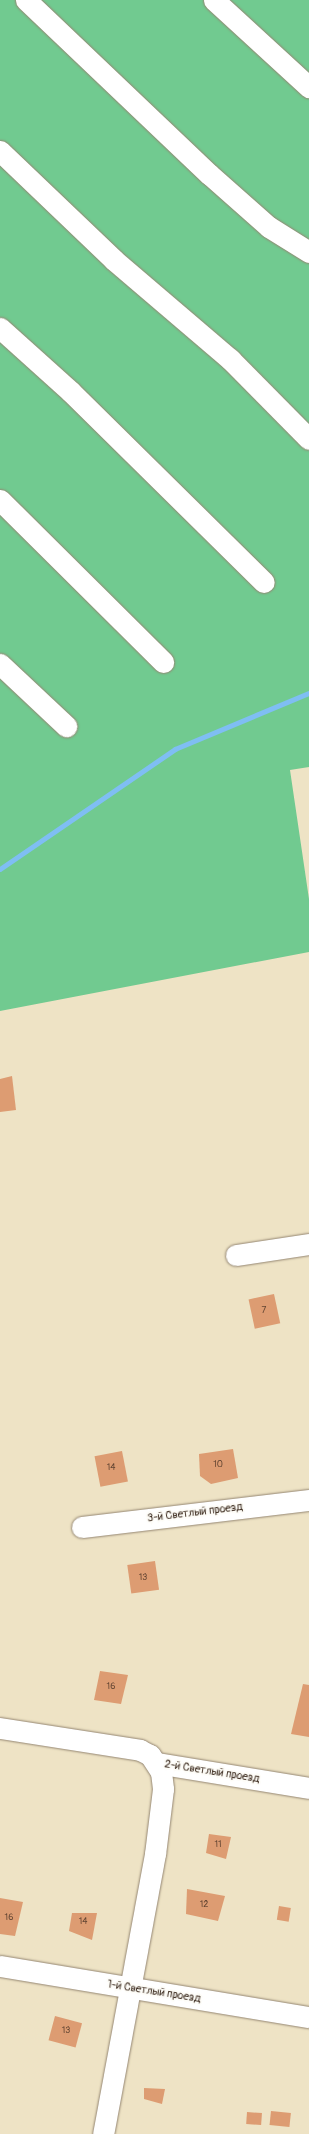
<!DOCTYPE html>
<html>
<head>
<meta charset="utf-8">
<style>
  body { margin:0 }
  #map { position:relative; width:309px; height:2134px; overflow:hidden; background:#eee3c5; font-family:Pangolin,sans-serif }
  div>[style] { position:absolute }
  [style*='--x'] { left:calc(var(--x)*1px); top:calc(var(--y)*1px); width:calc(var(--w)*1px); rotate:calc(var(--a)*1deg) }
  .green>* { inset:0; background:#71ca90 }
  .stream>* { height:4.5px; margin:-2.25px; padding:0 2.25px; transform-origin:2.25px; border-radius:2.25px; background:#7fbef3 }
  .building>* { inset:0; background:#dd9c72; transform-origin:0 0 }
  .roads { filter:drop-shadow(0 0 1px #948672) drop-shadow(0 0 1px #948672) }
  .minor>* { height:21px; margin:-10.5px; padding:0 10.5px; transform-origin:10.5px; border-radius:10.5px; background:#fff }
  span { translate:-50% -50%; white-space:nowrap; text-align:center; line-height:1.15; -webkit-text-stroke:3.5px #fdfcf7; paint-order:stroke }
  .number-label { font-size:9px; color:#644633 }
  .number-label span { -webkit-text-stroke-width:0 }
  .street-label { font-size:11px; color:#3b2a1e }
</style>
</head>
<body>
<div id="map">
  <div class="green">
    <div style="clip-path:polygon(0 0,309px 0,309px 767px,290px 770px,309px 899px,309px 952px,0 1011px)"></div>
  </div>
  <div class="stream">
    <div style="--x:0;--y:869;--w:212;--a:-34.4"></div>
    <div style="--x:175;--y:749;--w:145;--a:-22.7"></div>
  </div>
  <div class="building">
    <div style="clip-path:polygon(12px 1076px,16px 1110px,0 1112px,0 1079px)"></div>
    <div style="left:274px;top:1294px;width:30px;height:26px;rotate:78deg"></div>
    <div style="clip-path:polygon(233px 1449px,238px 1478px,211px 1484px,200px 1476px,199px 1454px)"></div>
    <div style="left:122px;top:1451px;width:31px;height:28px;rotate:79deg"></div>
    <div style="left:155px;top:1561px;width:29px;height:28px;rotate:82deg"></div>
    <div style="clip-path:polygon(100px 1671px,128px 1675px,121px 1704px,94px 1700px)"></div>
    <div style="clip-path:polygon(303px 1684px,309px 1685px,309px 1737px,291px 1734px)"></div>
    <div style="clip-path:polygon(209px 1834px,231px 1837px,226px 1859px,206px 1853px)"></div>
    <div style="clip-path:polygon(187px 1889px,225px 1896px,218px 1921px,186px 1914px)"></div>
    <div style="clip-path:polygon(0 1898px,23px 1902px,15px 1936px,0 1934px)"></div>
    <div style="left:279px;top:1906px;width:12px;height:14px;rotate:9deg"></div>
    <div style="clip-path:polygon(72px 1913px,97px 1913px,92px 1940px,69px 1931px)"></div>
    <div style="left:55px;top:2016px;width:28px;height:25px;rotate:15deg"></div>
    <div style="clip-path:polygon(144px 2088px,165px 2089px,162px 2104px,144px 2099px)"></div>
    <div style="left:271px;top:2111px;width:20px;height:14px;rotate:6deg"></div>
    <div style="left:247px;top:2112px;width:15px;height:12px;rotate:4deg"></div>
  </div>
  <div class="roads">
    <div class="minor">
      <div style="--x:26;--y:0;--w:253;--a:43.6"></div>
      <div style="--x:209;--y:174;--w:80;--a:41.5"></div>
      <div style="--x:269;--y:227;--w:47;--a:32"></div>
      <div style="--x:214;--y:0;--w:129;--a:42.5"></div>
      <div style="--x:0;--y:151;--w:158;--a:43.7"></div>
      <div style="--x:114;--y:260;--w:153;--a:40.5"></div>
      <div style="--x:230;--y:359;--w:112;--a:45.4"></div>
      <div style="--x:0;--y:328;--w:94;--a:42"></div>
      <div style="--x:70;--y:391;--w:272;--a:44.6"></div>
      <div style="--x:0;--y:500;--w:230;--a:44.8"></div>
      <div style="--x:0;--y:664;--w:91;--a:43.2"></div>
      <div style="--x:236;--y:1255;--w:74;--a:-8.6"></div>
      <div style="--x:82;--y:1527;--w:229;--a:-6.8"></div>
      <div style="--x:0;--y:1728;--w:142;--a:8.9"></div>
      <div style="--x:140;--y:1750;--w:11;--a:27"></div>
      <div style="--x:150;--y:1755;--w:20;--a:57"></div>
      <div style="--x:161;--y:1772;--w:17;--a:83"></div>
      <div style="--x:163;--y:1789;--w:65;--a:97"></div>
      <div style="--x:155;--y:1854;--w:285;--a:100.5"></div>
      <div style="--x:157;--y:1763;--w:154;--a:9.3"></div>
      <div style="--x:0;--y:1966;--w:313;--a:9.4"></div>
    </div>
  </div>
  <div class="number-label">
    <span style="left:264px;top:1311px">7</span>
    <span style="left:218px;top:1465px">10</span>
    <span style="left:111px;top:1468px">14</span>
    <span style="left:143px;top:1578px">13</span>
    <span style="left:111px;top:1687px">16</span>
    <span style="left:218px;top:1845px">11</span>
    <span style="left:204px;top:1905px">12</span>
    <span style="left:9px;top:1918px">16</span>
    <span style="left:83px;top:1922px">14</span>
    <span style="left:66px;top:2031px">13</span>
  </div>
  <div class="street-label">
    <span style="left:195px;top:1513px;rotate:-7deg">3-й Светлый проезд</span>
    <span style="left:212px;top:1772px;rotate:9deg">2-й Светлый проезд</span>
    <span style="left:154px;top:1992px;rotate:9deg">1-й Светлый проезд</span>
  </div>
</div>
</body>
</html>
